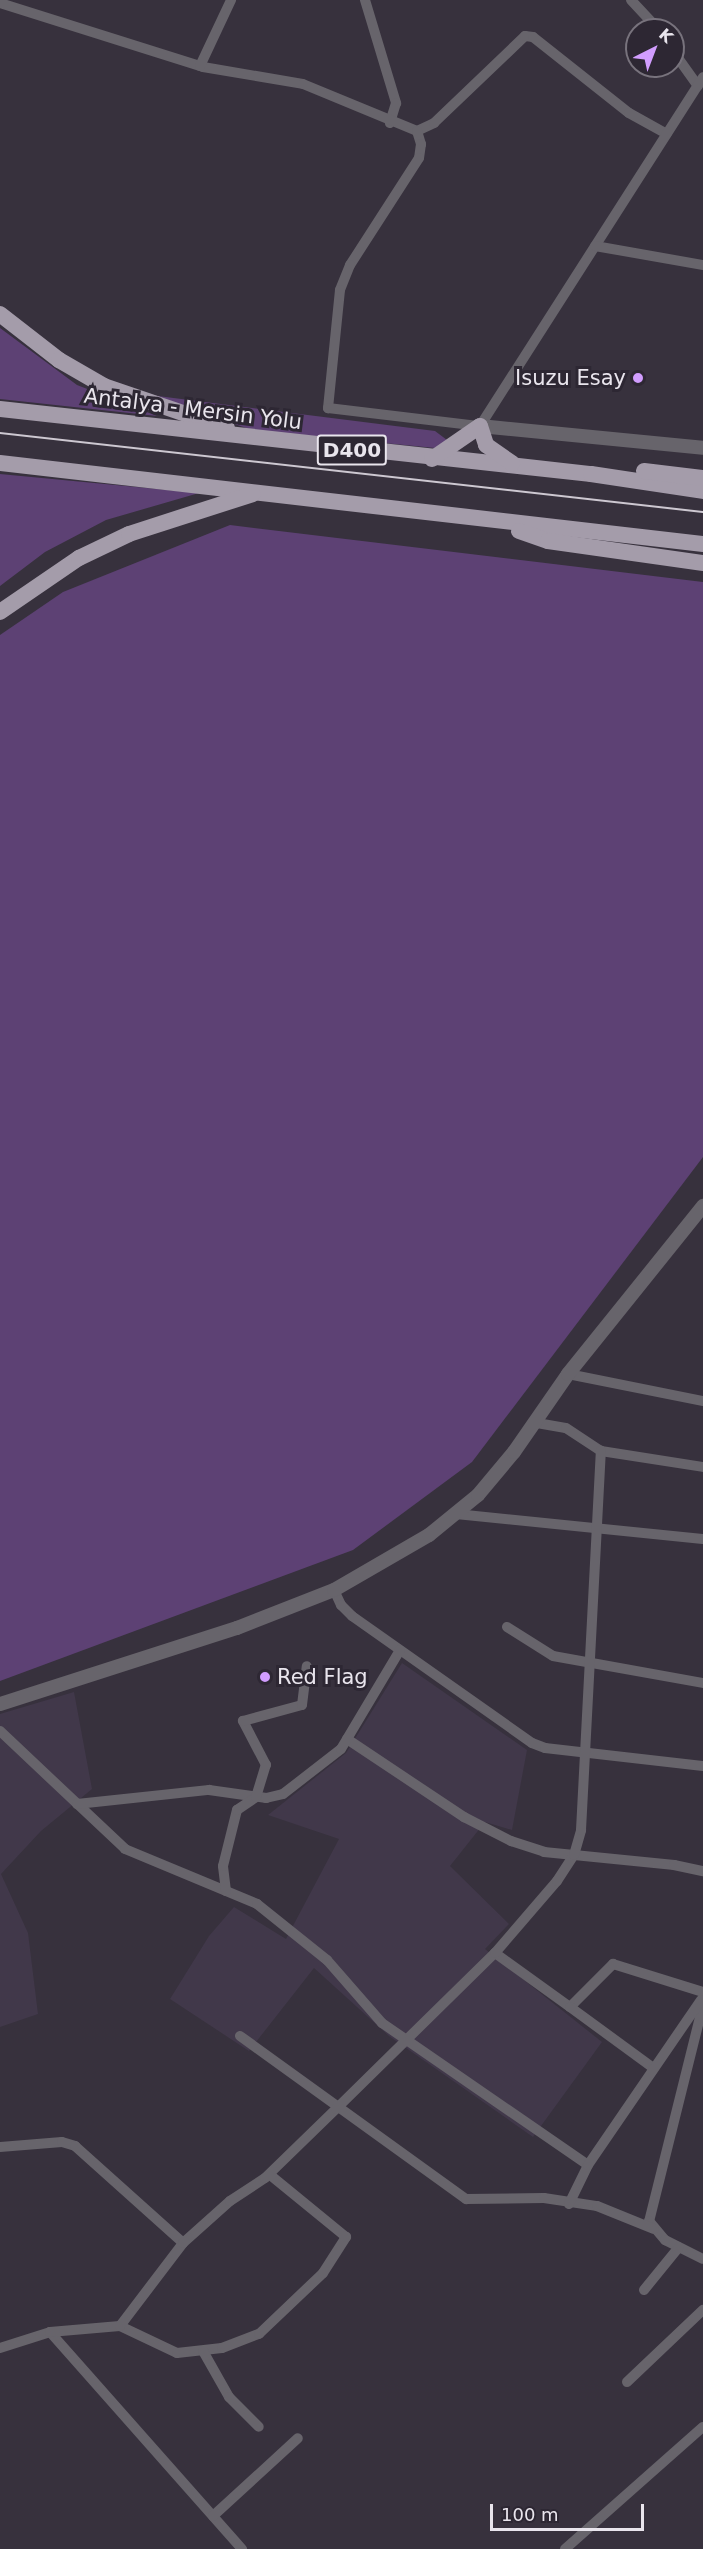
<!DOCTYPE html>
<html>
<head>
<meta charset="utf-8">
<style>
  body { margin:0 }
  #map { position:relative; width:703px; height:2549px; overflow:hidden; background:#37313d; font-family:"DejaVu Sans",sans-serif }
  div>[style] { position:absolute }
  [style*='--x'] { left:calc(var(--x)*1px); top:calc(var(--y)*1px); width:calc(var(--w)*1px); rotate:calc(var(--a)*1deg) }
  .built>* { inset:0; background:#41384a }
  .green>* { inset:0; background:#5d4174 }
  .minor>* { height:10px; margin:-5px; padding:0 5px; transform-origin:5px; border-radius:5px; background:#67646b }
  .tertiary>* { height:14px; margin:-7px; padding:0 7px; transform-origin:7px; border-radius:7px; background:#67646b }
  .trunk>* { height:16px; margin:-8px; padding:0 8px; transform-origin:8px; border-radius:8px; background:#a49caa }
  .tram>* { height:1.5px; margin:-0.75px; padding:0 0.75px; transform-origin:0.75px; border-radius:0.75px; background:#cdc8d1 }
  .dots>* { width:16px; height:16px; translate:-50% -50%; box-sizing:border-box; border:3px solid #2d2733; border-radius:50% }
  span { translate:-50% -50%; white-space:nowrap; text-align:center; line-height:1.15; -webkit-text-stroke:6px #2d2733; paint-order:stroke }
  .shield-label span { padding:2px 4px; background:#2d2733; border:2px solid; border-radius:4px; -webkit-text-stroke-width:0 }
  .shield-label { font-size:20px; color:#e9e5ed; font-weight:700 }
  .poi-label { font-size:21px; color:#e9e5ed }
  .right { translate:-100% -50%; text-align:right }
  .left { translate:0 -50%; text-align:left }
  .street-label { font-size:21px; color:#e9e5ed }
  .north { position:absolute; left:625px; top:18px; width:60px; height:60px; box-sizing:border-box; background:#2d2733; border:2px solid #78737d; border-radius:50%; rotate:42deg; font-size:16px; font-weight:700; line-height:24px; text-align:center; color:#e9e5ed }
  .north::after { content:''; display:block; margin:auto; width:21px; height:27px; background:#d19dfe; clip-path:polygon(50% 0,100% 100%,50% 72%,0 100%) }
  .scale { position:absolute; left:490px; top:2504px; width:154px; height:27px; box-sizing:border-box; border:3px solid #e9e5ed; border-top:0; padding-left:8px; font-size:18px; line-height:21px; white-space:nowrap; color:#e9e5ed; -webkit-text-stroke:4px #2d2733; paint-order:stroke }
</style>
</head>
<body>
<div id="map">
  <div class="built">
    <div style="clip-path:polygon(402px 1663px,527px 1750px,512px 1830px,485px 1822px,450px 1866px,509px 1924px,485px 1949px,602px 2042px,533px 2137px,389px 2036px,314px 1968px,249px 2051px,170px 1999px,209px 1936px,234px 1907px,286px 1939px,339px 1839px,268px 1815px,346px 1753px)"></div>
    <div style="clip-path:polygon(74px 1692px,92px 1789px,41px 1831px,1px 1874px,28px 1933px,38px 2014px,0 2027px,0 1714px)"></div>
  </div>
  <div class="green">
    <div style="clip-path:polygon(0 328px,77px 385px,157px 416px,0 399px)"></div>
    <div style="clip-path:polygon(150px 395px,435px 431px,447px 440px,435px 448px,252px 430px)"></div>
    <div style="clip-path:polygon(0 474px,199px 493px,106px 520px,45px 552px,0 586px)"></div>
    <div style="clip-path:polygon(230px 525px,703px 582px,703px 1157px,472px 1462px,353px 1550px,0 1681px,0 635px,63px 592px)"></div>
  </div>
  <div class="minor">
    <div style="--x:365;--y:0;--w:108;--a:73.2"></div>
    <div style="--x:396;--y:103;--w:21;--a:107"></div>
    <div style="--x:631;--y:0;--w:41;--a:47"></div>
    <div style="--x:0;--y:3;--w:213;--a:17.5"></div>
    <div style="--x:203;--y:67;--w:101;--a:9.6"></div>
    <div style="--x:303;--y:84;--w:123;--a:22.4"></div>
    <div style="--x:417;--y:131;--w:19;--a:-25"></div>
    <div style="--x:434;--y:123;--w:126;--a:-43.7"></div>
    <div style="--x:525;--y:36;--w:8;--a:7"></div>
    <div style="--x:533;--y:37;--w:122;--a:38.4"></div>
    <div style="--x:629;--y:113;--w:43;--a:28.9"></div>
    <div style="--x:673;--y:51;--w:43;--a:54.5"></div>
    <div style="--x:200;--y:66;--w:73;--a:-64.8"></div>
    <div style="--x:417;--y:131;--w:14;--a:73"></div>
    <div style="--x:421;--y:144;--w:14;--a:98"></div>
    <div style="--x:419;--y:158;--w:127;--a:122.8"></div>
    <div style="--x:350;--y:265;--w:27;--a:112"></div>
    <div style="--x:340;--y:290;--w:119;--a:95.8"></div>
    <div style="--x:328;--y:408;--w:153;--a:6.8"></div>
    <div style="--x:480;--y:426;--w:414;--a:-57.4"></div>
    <div style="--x:595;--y:246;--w:110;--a:10"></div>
    <div style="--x:568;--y:1374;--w:138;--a:11.3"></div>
    <div style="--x:537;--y:1423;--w:29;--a:10"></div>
    <div style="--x:566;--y:1428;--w:42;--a:33.3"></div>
    <div style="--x:601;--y:1451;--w:103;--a:8.9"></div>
    <div style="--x:456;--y:1514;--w:248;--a:5.8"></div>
    <div style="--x:334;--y:1590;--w:17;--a:65"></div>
    <div style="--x:341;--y:1605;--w:16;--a:45"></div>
    <div style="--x:352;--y:1616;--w:220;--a:35.2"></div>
    <div style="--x:532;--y:1743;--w:14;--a:21"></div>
    <div style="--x:545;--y:1748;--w:159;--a:6.5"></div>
    <div style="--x:507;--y:1627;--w:54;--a:32.2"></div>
    <div style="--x:553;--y:1656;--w:152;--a:10.2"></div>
    <div style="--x:0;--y:1731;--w:172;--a:43.3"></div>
    <div style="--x:125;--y:1849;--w:143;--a:22.6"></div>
    <div style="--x:257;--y:1904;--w:90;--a:38.7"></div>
    <div style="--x:327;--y:1960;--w:84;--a:48.9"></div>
    <div style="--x:382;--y:2023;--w:250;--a:34.6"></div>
    <div style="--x:347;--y:1739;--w:141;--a:33.7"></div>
    <div style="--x:464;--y:1817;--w:53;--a:27.1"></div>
    <div style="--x:511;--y:1841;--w:35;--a:18"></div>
    <div style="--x:544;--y:1852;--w:131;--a:5.7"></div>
    <div style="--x:674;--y:1865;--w:30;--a:12"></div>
    <div style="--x:77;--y:1804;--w:133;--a:-6.1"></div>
    <div style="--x:209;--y:1790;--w:58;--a:8"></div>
    <div style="--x:266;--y:1798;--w:17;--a:-13"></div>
    <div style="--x:283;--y:1794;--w:73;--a:-37.8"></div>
    <div style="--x:341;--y:1749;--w:115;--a:-59.2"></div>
    <div style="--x:226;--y:1891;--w:25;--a:-97"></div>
    <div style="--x:223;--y:1866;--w:58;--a:-76"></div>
    <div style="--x:237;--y:1810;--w:23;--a:-34"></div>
    <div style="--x:256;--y:1797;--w:34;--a:-73"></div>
    <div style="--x:266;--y:1765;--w:50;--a:-117.6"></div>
    <div style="--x:243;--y:1721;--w:61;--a:-15.2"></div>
    <div style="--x:302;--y:1705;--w:39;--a:-83"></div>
    <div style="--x:495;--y:1953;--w:92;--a:35.8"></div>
    <div style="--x:570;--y:2007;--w:61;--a:-45"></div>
    <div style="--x:613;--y:1964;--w:94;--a:17.3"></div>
    <div style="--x:703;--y:2005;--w:223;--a:104"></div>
    <div style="--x:649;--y:2221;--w:25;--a:50"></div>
    <div style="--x:665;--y:2240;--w:42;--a:26.6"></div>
    <div style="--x:570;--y:2007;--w:102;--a:36.2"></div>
    <div style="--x:240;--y:2036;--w:279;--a:35.8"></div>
    <div style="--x:466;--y:2199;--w:78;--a:-0.7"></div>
    <div style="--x:544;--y:2198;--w:54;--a:8.6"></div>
    <div style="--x:597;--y:2206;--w:61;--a:22"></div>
    <div style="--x:0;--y:2147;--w:62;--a:-4.6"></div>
    <div style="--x:62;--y:2142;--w:14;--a:17"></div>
    <div style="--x:75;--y:2146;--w:145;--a:41.9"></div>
    <div style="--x:569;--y:2204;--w:43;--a:-64"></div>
    <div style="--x:588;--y:2165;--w:200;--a:-55.6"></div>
    <div style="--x:644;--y:2290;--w:55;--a:-50.9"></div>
    <div style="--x:120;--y:2326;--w:63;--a:25.3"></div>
    <div style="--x:177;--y:2353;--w:45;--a:-6.3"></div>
    <div style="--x:222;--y:2348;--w:40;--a:-21"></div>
    <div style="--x:259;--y:2334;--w:88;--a:-43.6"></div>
    <div style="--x:323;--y:2273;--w:43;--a:-57.4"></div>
    <div style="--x:346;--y:2237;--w:99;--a:-140.7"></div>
    <div style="--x:50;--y:2332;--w:290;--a:48.5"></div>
    <div style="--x:0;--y:2348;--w:52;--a:-17.7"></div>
    <div style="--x:50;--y:2332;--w:70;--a:-4.9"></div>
    <div style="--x:120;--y:2326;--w:104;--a:-52.8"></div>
    <div style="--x:183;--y:2243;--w:63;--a:-41.8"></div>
    <div style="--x:230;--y:2201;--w:42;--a:-33.3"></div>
    <div style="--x:265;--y:2178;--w:99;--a:-44.2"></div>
    <div style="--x:336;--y:2109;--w:223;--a:-44.5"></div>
    <div style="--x:495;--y:1953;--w:95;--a:-49.3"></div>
    <div style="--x:557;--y:1881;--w:31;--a:-57"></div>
    <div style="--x:574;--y:1855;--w:26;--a:-74"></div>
    <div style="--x:581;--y:1830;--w:380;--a:-87"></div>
    <div style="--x:203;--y:2351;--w:53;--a:60.5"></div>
    <div style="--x:229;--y:2397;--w:42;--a:45"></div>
    <div style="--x:627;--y:2382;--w:105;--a:-43.5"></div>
    <div style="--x:213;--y:2516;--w:115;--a:-42.5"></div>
    <div style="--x:565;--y:2549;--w:184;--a:-41.5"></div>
  </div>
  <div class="tertiary">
    <div style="--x:480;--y:426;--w:224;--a:5.6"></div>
    <div style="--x:0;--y:1704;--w:249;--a:-17.8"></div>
    <div style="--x:237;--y:1628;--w:104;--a:-21.4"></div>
    <div style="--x:334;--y:1590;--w:110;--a:-30.1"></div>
    <div style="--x:429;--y:1535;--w:63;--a:-39.2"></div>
    <div style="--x:478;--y:1495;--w:56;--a:-50.1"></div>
    <div style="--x:514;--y:1452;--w:95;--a:-55.3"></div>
    <div style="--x:568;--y:1374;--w:216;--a:-51.2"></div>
  </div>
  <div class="trunk">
    <div style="--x:0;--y:314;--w:75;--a:37.9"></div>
    <div style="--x:59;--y:360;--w:52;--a:30"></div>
    <div style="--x:104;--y:386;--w:130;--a:18.9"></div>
    <div style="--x:0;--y:409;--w:595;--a:6.28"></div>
    <div style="--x:591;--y:474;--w:113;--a:8.6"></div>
    <div style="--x:432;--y:459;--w:58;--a:-34.5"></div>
    <div style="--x:480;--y:426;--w:20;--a:72"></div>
    <div style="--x:486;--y:445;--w:32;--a:35"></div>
    <div style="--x:0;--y:463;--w:708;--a:6.57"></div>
    <div style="--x:644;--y:471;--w:59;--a:6.8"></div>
    <div style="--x:519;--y:531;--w:31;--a:19"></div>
    <div style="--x:548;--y:541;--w:157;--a:8.1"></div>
    <div style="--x:0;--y:612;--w:96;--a:-34.4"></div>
    <div style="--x:79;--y:558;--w:55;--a:-25.6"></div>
    <div style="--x:129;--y:534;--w:130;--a:-17.9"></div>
  </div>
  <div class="tram">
    <div style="--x:0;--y:433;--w:707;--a:6.41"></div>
  </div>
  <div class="dots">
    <div style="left:638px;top:378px;background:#d19dfe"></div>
    <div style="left:265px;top:1677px;background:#d19dfe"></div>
  </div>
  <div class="shield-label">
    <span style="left:352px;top:450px">D400</span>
  </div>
  <div class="poi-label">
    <span class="right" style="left:626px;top:378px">Isuzu Esay</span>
    <span class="left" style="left:277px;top:1677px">Red Flag</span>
  </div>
  <div class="street-label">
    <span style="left:193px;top:409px;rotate:7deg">Antalya - Mersin Yolu</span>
  </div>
  <div class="north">K</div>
  <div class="scale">100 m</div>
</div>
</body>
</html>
